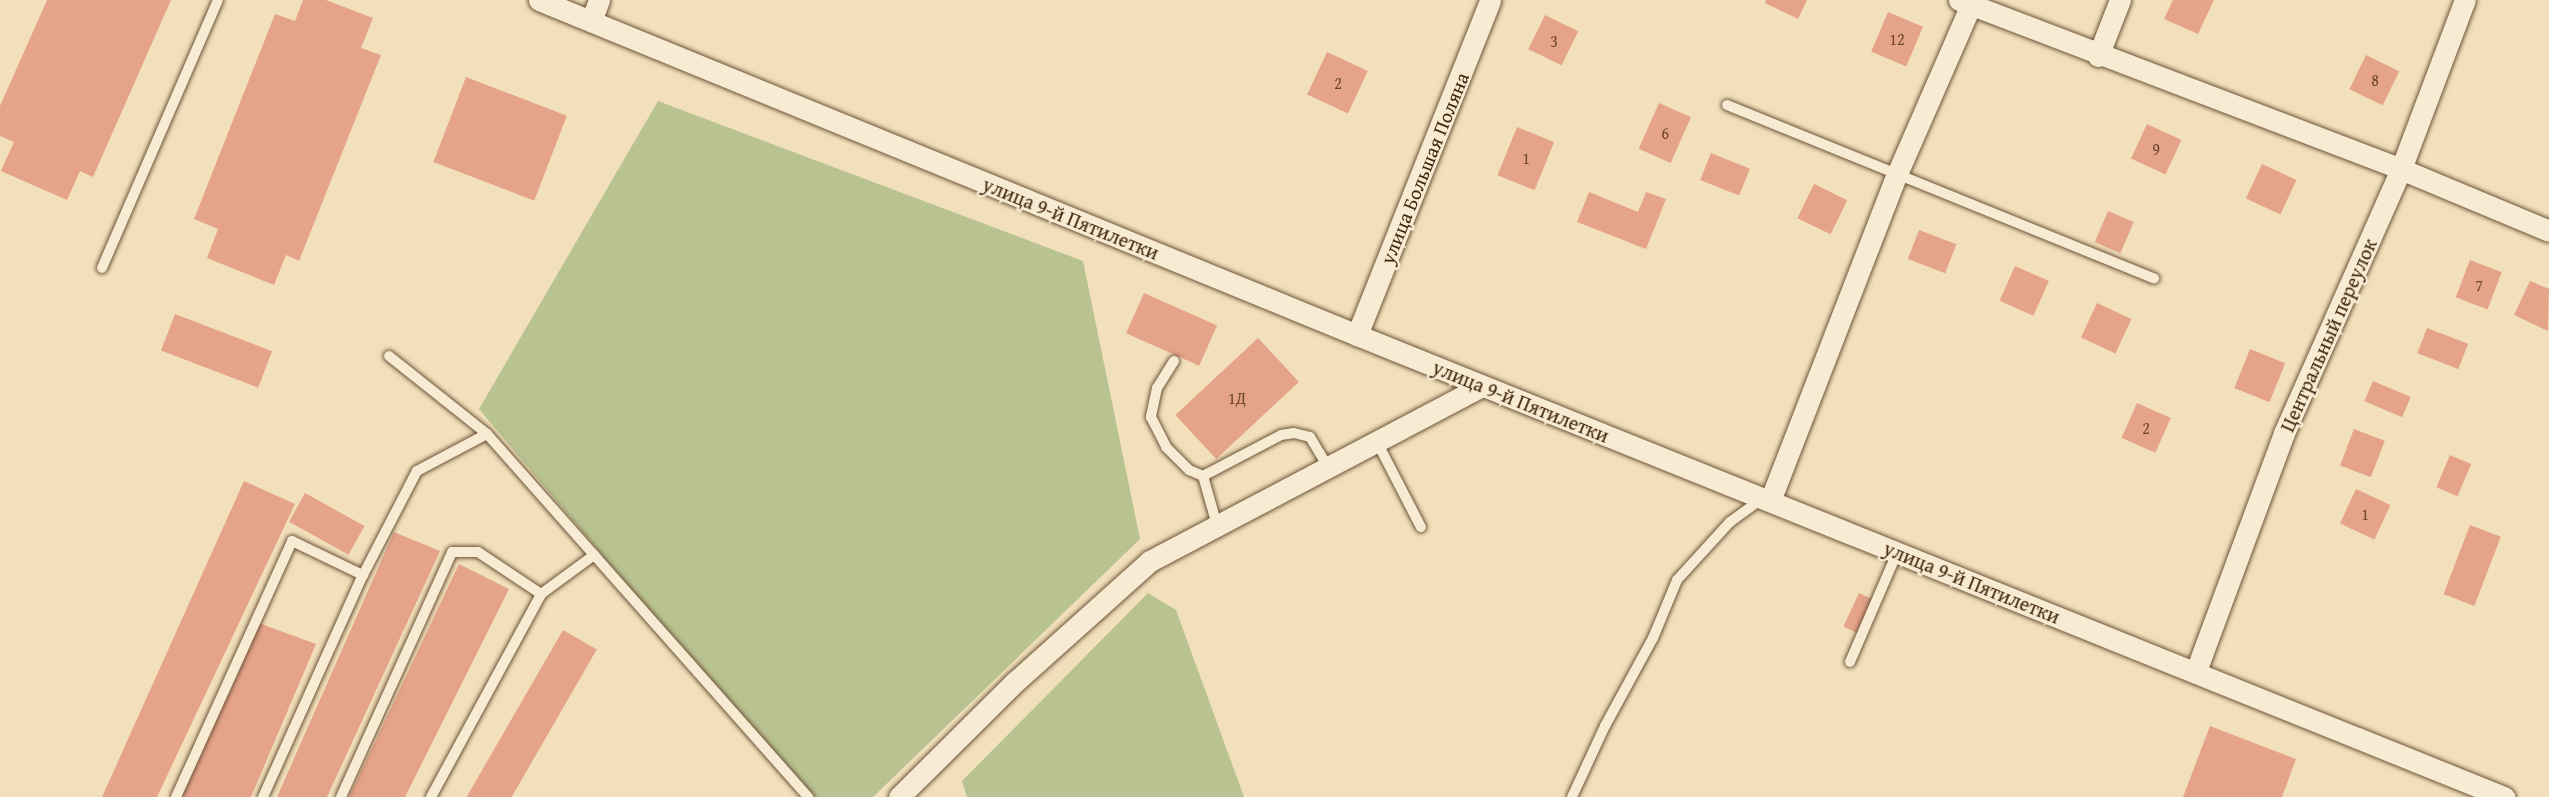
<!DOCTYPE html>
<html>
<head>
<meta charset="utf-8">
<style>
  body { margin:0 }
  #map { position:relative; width:2549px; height:797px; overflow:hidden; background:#f2e0bc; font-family:"Gentium Book Plus",serif }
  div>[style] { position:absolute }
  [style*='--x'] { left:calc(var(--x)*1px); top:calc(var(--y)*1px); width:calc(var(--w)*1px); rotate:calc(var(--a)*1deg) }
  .green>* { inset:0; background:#b9c291 }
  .building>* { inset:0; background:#e5a38a; transform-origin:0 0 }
  .roads { filter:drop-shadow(0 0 2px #6e5439) drop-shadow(0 0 2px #6e5439) }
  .service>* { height:10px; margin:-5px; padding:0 5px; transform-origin:5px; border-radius:5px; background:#f7ebd3 }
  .minor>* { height:21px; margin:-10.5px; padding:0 10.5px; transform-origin:10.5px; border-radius:10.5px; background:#f7ebd3 }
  span { translate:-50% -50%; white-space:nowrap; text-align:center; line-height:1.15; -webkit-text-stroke:5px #f7ebd3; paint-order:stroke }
  .number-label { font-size:16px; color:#6b452c }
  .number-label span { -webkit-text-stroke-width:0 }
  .street-label { font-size:20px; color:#42260d }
</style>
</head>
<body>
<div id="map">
  <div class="green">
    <div style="clip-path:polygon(658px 101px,1083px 261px,1140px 539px,873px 797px,806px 797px,479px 409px)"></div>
    <div style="clip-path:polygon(1148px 593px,1176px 610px,1244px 797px,967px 797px,962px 781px)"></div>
  </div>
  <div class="building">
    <div style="clip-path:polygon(47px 0,171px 0,93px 177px,80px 171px,67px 200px,1px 171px,14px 142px,0 136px,0 106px)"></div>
    <div style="clip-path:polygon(303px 0,326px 0,373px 18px,361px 48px,381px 55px,299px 261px,286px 255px,274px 285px,207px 258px,218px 229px,194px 219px,275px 14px,295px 21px)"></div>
    <div style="clip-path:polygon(1766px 0,1807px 0,1798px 19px,1765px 3px)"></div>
    <div style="clip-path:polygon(2173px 0,2214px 0,2198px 34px,2164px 19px)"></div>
    <div style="left:1888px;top:12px;width:38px;height:43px;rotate:23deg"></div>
    <div style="left:1545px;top:15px;width:37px;height:38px;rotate:26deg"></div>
    <div style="left:1327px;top:52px;width:45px;height:47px;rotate:25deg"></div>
    <div style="left:2366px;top:55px;width:37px;height:38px;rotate:26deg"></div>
    <div style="left:466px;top:77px;width:108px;height:91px;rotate:21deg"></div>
    <div style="left:1659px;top:103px;width:35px;height:50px;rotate:24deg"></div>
    <div style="left:2147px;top:124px;width:38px;height:38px;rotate:25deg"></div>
    <div style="left:1517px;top:127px;width:40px;height:52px;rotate:22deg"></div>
    <div style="left:1711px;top:153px;width:42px;height:29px;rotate:22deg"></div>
    <div style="left:2262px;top:164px;width:38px;height:38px;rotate:25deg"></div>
    <div style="left:1814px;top:184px;width:37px;height:38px;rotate:26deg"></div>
    <div style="clip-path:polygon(1589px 192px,1638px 212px,1646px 192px,1666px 199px,1646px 249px,1577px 222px)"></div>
    <div style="left:2108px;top:211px;width:28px;height:34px;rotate:23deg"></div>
    <div style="left:1919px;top:230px;width:40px;height:31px;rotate:21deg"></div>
    <div style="left:2470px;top:260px;width:34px;height:40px;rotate:21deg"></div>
    <div style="left:2015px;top:266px;width:37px;height:38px;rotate:24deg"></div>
    <div style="clip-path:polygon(2530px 281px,2549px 289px,2548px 331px,2514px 315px)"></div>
    <div style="left:1144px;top:293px;width:80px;height:44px;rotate:24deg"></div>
    <div style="left:2097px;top:303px;width:38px;height:38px;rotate:25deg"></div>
    <div style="left:175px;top:314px;width:104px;height:39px;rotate:21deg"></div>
    <div style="left:2427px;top:328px;width:44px;height:27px;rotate:21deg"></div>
    <div style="left:1258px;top:338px;width:60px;height:113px;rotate:47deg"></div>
    <div style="left:2250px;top:349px;width:38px;height:42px;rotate:22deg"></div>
    <div style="left:2373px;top:381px;width:41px;height:22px;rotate:23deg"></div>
    <div style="left:2137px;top:403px;width:37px;height:38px;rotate:24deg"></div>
    <div style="left:2354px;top:429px;width:33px;height:39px;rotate:21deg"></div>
    <div style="left:2450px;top:455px;width:23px;height:35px;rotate:23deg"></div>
    <div style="clip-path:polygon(244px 481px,295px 504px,157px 797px,102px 797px)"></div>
    <div style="left:2356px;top:489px;width:38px;height:38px;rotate:25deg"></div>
    <div style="left:305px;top:493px;width:68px;height:33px;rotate:29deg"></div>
    <div style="left:2470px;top:525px;width:33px;height:74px;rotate:21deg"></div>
    <div style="clip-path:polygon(394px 532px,440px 551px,327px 797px,277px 797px)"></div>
    <div style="clip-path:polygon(459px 564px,509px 589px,405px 797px,349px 797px)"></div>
    <div style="left:1859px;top:593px;width:17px;height:37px;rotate:25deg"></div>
    <div style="clip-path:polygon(256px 622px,316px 644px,251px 797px,180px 797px)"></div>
    <div style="left:563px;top:630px;width:39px;height:194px;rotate:30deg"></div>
    <div style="clip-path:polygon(2210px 726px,2296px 759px,2282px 797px,2183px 797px)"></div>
  </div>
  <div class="roads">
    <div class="service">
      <div style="--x:1727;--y:105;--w:461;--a:22.1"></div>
      <div style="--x:102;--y:268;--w:292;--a:-66.6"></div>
      <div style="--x:389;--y:356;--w:125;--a:38.5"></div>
      <div style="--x:487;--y:434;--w:485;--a:48.5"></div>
      <div style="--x:1174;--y:361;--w:32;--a:122"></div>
      <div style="--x:1157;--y:388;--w:30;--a:102"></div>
      <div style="--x:1151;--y:417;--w:34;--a:63"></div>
      <div style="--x:1166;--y:447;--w:33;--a:45"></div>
      <div style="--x:1189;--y:470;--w:15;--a:23"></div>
      <div style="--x:1203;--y:476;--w:51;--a:74.1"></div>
      <div style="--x:1376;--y:440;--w:98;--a:62.7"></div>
      <div style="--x:1203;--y:476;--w:88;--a:-27.7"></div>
      <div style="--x:1281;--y:435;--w:13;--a:-9"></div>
      <div style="--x:1294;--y:433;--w:16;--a:14"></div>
      <div style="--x:1310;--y:437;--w:33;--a:59"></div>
      <div style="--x:1850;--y:662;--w:119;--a:-66.7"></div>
      <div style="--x:176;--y:797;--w:281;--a:-65.6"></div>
      <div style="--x:292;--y:541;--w:79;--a:25.6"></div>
      <div style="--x:263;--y:797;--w:243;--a:-65.8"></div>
      <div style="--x:363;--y:575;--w:117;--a:-62.6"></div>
      <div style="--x:417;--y:471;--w:79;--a:-27.9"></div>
      <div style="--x:341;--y:797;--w:269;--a:-65.6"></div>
      <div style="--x:452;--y:552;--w:26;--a:0"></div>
      <div style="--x:478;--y:552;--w:76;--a:33.7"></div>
      <div style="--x:431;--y:797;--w:231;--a:-61.5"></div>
      <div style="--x:541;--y:594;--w:66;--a:-36.3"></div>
      <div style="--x:1572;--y:797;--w:78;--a:-65.1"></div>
      <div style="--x:1605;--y:726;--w:100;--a:-61.4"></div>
      <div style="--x:1653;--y:638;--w:63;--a:-67.5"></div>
      <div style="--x:1677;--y:580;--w:79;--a:-47.6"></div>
      <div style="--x:1730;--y:522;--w:39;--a:-36"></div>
    </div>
    <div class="minor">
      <div style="--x:539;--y:0;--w:884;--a:22.27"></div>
      <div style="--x:1357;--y:335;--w:1237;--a:21.94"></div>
      <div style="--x:1959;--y:0;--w:473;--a:20.9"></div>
      <div style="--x:2401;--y:169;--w:160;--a:22.7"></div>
      <div style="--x:591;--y:21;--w:22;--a:-69"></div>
      <div style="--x:2098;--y:56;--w:60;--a:-68.6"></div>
      <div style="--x:1357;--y:335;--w:360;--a:-68.3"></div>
      <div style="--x:1770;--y:501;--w:351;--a:-68.8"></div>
      <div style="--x:1897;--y:174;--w:184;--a:-66.4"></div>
      <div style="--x:2196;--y:671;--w:254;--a:-69.7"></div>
      <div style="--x:2284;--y:433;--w:289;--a:-66.1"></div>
      <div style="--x:2401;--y:169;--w:181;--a:-69.3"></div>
      <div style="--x:899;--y:797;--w:163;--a:-44.8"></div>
      <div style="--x:1015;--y:682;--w:181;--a:-41.9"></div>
      <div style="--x:1150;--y:561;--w:375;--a:-27.8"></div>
    </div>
  </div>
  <div class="number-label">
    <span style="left:1897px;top:39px">12</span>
    <span style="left:1554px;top:41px">3</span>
    <span style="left:2375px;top:80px">8</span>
    <span style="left:1338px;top:83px">2</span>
    <span style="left:1665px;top:133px">6</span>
    <span style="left:2156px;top:149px">9</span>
    <span style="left:1526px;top:158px">1</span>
    <span style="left:2479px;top:285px">7</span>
    <span style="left:1237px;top:398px">1Д</span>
    <span style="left:2146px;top:428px">2</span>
    <span style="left:2365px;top:514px">1</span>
  </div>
  <div class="street-label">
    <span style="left:1424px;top:168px;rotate:-68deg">улица Большая Поляна</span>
    <span style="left:1071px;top:218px;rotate:22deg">улица 9-й Пятилетки</span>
    <span style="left:2328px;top:335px;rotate:-66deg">Центральный переулок</span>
    <span style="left:1521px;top:401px;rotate:22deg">улица 9-й Пятилетки</span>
    <span style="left:1972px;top:582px;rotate:22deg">улица 9-й Пятилетки</span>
  </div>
</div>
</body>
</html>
